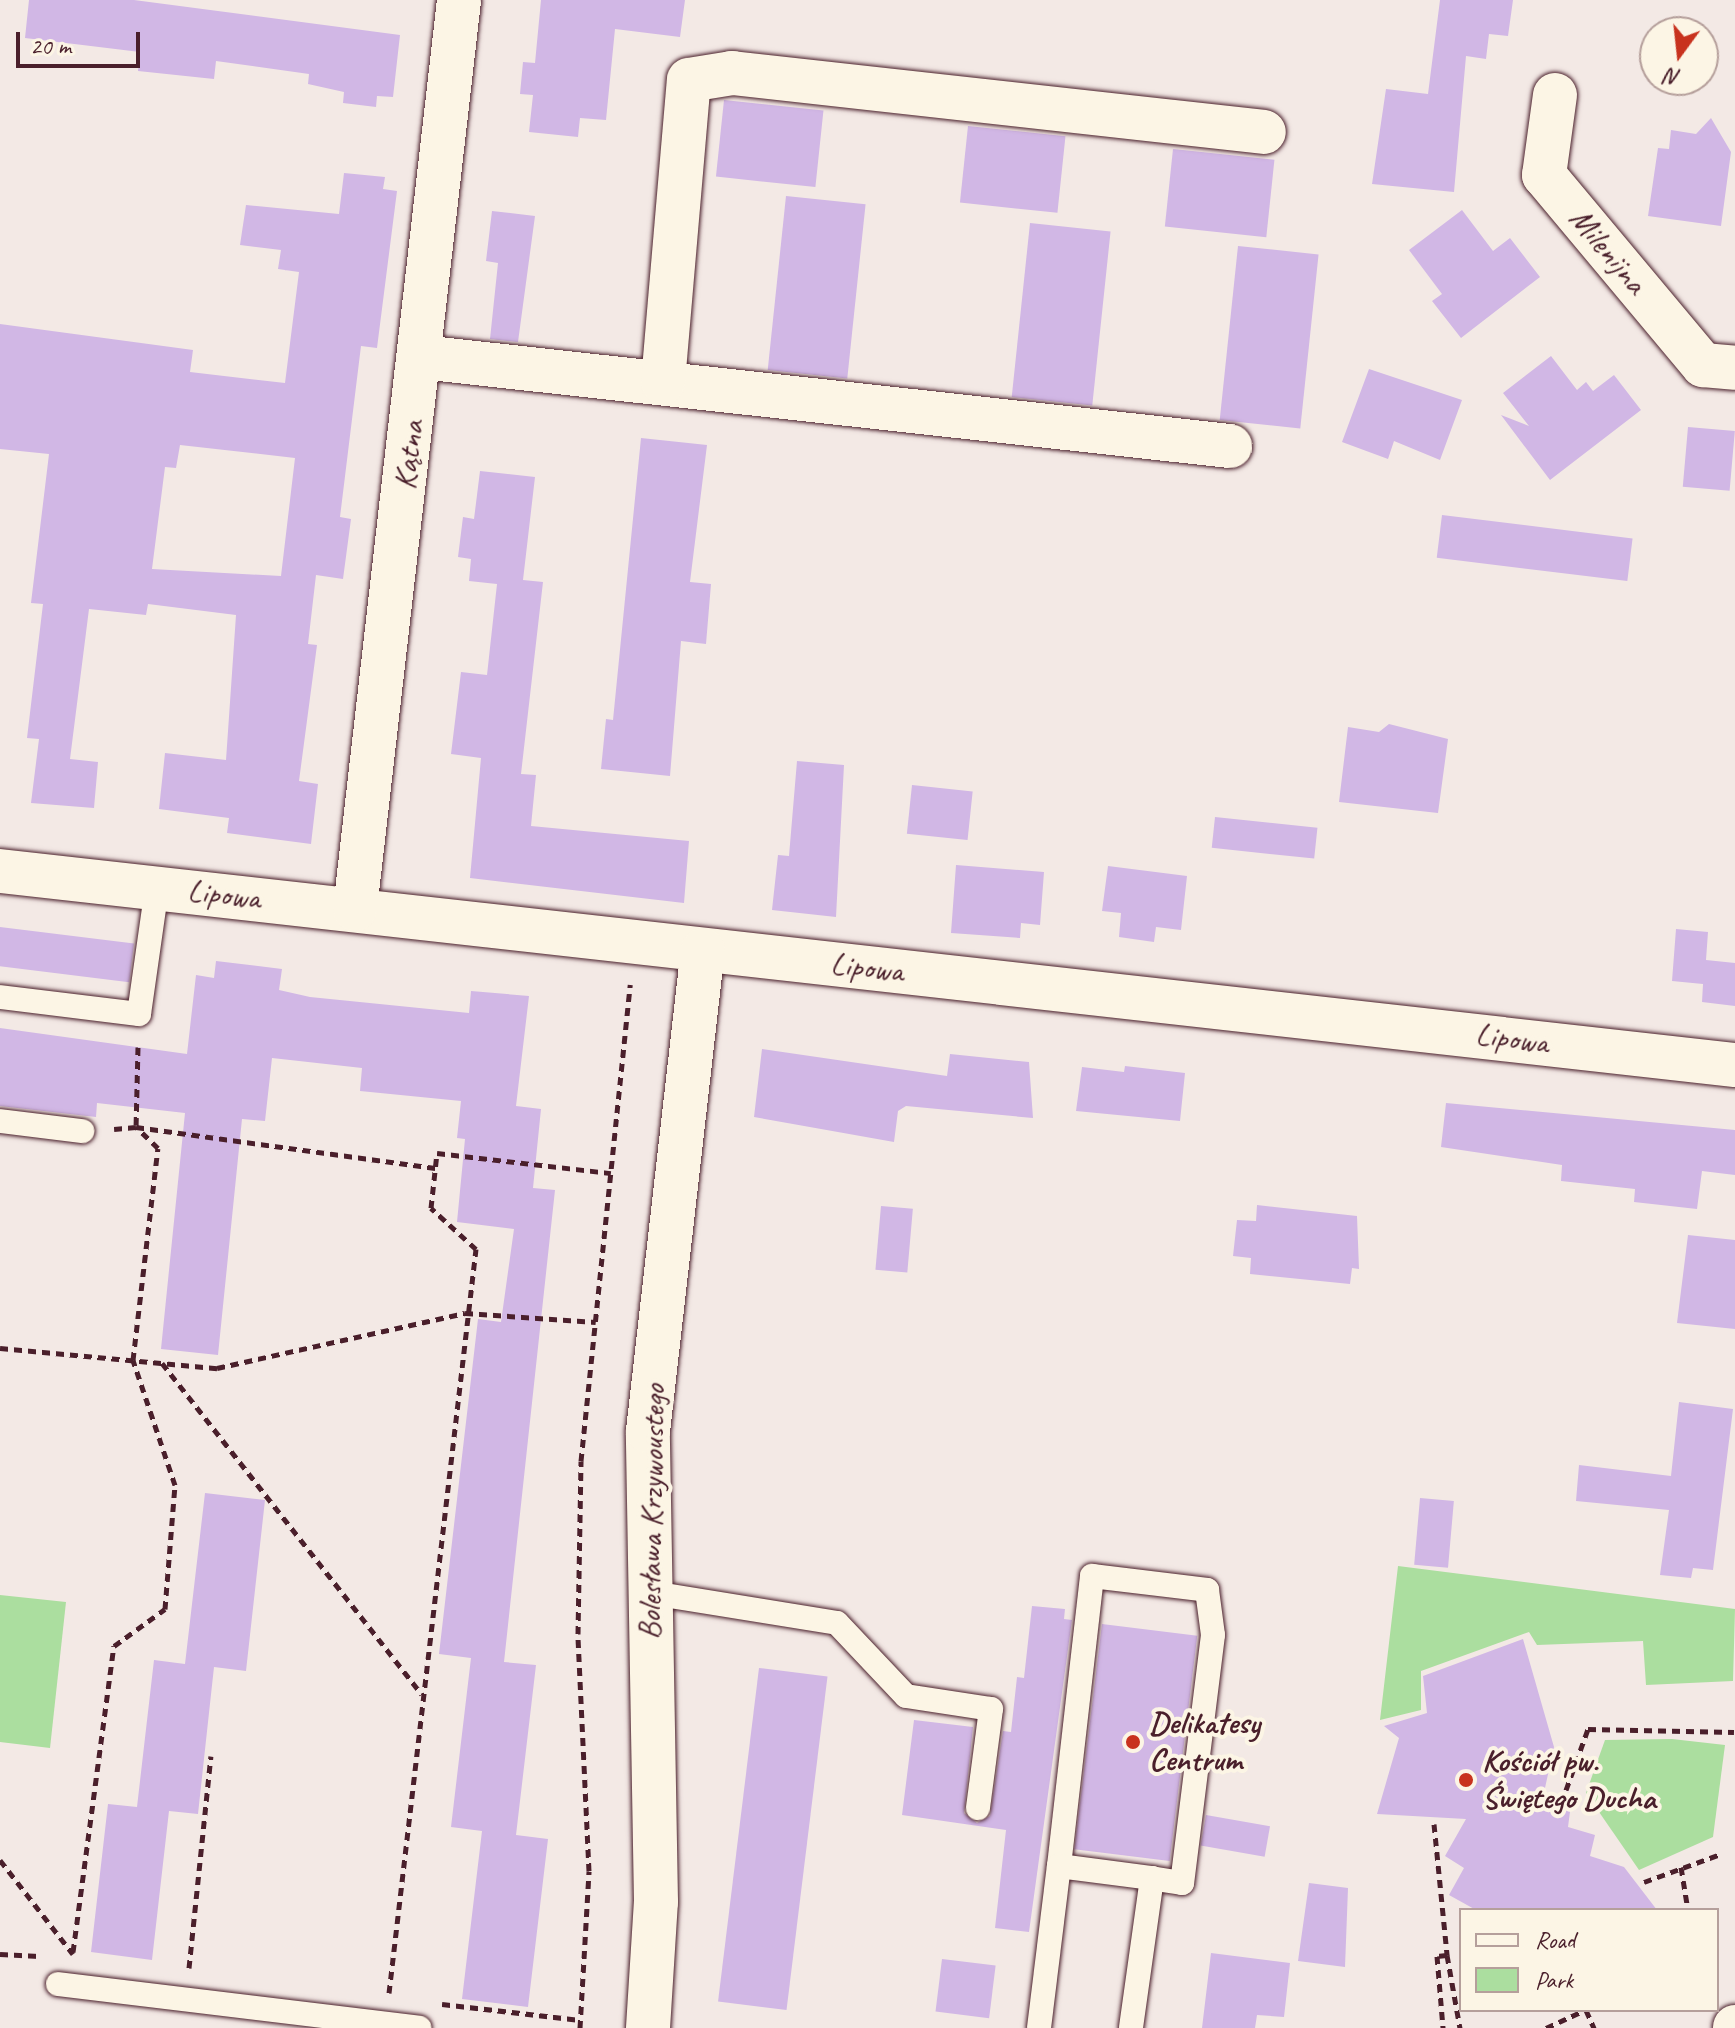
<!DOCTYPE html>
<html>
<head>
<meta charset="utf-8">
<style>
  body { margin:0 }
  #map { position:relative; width:1735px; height:2028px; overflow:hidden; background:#f3e9e5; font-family:Caveat,sans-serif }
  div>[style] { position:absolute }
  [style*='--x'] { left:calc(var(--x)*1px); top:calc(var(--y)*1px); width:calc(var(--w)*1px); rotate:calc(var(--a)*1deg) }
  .green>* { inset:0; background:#abde9f }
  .building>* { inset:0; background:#d1b7e5; transform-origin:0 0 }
  .path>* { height:5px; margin-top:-2.5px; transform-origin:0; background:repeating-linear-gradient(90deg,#4a1f2b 0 8px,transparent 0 14px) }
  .roads { filter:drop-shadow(0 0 2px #4a1f2b) drop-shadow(0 0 2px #4a1f2b) }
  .lane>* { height:24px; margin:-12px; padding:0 12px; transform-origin:12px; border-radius:12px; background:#fcf5e5 }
  .street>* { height:44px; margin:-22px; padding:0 22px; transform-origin:22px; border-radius:22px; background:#fcf5e5 }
  .dots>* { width:22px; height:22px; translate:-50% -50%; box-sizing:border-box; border:4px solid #fcf5e5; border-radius:50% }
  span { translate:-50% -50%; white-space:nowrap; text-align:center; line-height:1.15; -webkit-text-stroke:8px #fcf5e5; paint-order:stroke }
  .street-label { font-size:32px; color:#4a1f2b }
  .poi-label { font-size:32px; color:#4a1f2b; font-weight:700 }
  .left { translate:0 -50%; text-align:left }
  .legend { position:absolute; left:1459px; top:1908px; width:260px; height:104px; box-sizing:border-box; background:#fcf5e5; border:2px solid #b59f9b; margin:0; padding:10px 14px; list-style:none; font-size:24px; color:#4a1f2b }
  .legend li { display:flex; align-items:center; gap:16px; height:40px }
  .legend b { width:40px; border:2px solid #b59f9b }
  .north { position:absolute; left:1639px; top:16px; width:80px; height:80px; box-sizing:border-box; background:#fcf5e5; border:2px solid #b59f9b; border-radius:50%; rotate:195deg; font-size:22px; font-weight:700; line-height:32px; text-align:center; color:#4a1f2b }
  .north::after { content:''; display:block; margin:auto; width:28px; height:36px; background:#c8321e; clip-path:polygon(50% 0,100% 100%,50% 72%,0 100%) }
  .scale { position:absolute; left:16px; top:32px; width:124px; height:36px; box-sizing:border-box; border:4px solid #4a1f2b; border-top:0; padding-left:10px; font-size:24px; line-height:28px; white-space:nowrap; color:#4a1f2b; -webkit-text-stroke:6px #fcf5e5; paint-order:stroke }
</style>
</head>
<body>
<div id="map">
  <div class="green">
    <div style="clip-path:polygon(1398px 1566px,1735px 1609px,1733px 1681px,1646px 1685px,1643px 1641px,1537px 1645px,1529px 1632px,1421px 1671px,1421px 1710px,1380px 1720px)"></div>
    <div style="clip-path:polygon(0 1595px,66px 1602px,50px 1748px,0 1742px)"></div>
    <div style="clip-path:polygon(1672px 1739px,1725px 1745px,1713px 1837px,1639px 1870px,1586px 1793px,1605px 1740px)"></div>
  </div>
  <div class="building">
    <div style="clip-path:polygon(29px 0,134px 0,400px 35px,393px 97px,377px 96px,376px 107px,343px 103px,344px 92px,308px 84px,309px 74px,216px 61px,214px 79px,138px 71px,140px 52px,25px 38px)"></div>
    <div style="clip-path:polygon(541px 0,685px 0,680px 37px,615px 29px,606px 120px,580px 118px,578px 137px,529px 132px,533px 95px,520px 94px,523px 62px,535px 63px)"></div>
    <div style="clip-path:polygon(1440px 0,1513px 0,1508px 36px,1489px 34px,1486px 59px,1466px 56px,1454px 192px,1372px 184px,1386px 89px,1428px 94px)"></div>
    <div style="left:724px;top:100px;width:100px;height:77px;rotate:6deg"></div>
    <div style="clip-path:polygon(1711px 118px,1731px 152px,1721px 226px,1648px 216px,1658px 148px,1669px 149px,1671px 130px,1696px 134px)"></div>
    <div style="left:968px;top:126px;width:98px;height:77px;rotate:6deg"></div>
    <div style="left:1173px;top:149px;width:102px;height:78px;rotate:6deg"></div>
    <div style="clip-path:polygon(evenodd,344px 173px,385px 177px,383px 189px,397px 191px,377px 348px,361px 346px,340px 517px,351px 519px,343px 579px,316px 575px,308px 644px,317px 645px,299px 781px,318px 784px,311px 844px,227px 833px,229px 818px,159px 809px,165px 753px,226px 760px,236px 615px,148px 604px,146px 615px,89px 609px,70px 759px,98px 762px,94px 808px,31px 803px,39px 739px,27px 738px,43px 604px,31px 603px,49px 454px,0 449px,0 324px,193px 350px,190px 372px,285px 383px,299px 272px,278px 269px,281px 250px,240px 245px,246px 205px,339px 214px,344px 173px,180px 445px,295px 458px,281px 576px,152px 569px,165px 467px,176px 468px,180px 445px)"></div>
    <div style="left:786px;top:196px;width:80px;height:175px;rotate:6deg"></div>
    <div style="clip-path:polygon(1462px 210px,1493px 251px,1510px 238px,1540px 277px,1461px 338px,1432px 301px,1442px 294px,1409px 250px)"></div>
    <div style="clip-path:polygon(492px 211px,535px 216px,518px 342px,490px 339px,498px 263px,486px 261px)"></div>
    <div style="left:1030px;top:223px;width:81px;height:175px;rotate:6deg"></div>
    <div style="left:1238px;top:246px;width:81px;height:175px;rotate:6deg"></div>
    <div style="clip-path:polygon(1551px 356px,1577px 390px,1586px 382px,1593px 391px,1614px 375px,1641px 410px,1550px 480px,1501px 415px,1529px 426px,1503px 393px)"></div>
    <div style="clip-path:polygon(1369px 369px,1462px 400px,1440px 460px,1394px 441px,1388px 459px,1342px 442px)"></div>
    <div style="left:1688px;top:427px;width:47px;height:60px;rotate:5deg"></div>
    <div style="clip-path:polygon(641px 438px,707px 445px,690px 582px,711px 584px,706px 644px,681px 641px,670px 776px,601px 769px,606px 719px,613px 720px)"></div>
    <div style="clip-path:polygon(480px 471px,535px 477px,523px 580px,543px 582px,521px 774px,536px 775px,531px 826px,689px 841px,684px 903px,470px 878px,481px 758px,451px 754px,461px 672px,487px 675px,497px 584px,469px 581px,471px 559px,458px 557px,463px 517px,474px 519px)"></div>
    <div style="left:1442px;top:515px;width:192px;height:43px;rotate:7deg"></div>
    <div style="clip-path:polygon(1389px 724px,1448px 739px,1438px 813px,1339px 802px,1348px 727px,1379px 732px)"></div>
    <div style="clip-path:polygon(797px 761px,844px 765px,836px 917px,772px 910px,778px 855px,789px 856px)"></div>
    <div style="left:912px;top:785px;width:61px;height:49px;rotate:6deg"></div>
    <div style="left:1215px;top:817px;width:103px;height:31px;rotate:6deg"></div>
    <div style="clip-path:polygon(956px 865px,1044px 872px,1040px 925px,1021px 923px,1020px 938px,951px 933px)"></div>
    <div style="clip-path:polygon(1108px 866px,1187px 876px,1181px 930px,1156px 927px,1154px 942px,1119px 937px,1121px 913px,1102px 911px)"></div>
    <div style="left:0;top:927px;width:135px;height:39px;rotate:7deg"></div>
    <div style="clip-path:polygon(1676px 929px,1708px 932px,1706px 960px,1735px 963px,1735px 1006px,1702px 1002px,1703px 984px,1672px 981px)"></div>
    <div style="clip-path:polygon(216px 961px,282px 969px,279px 990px,310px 997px,469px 1013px,471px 991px,529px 996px,516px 1106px,541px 1109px,533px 1188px,555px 1190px,504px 1662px,536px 1665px,516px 1835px,548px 1839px,528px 2007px,462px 1999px,482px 1831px,451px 1827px,471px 1658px,439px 1654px,478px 1319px,501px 1322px,514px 1229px,457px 1222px,465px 1139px,457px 1138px,461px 1101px,360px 1091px,362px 1068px,272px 1058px,265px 1121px,242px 1119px,218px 1355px,161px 1349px,185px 1113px,97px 1103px,96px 1117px,0 1106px,0 1028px,187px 1054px,196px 975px,214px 978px)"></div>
    <div style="clip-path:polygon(762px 1049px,947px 1076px,950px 1054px,1029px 1062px,1033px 1118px,906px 1106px,898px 1111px,894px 1142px,754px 1117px)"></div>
    <div style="clip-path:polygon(1125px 1066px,1185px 1073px,1180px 1121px,1076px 1111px,1082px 1067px,1124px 1072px)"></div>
    <div style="clip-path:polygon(1446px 1103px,1735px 1130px,1735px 1175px,1702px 1171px,1697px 1209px,1634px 1202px,1635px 1189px,1561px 1181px,1562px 1165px,1441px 1147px)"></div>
    <div style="clip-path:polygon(1257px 1205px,1357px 1216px,1359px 1269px,1352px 1268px,1350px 1284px,1250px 1274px,1251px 1258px,1233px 1256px,1237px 1220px,1256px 1221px)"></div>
    <div style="left:881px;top:1206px;width:32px;height:64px;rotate:5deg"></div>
    <div style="clip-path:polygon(1688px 1235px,1735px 1240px,1735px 1329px,1677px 1323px)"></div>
    <div style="clip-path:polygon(1679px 1402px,1733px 1409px,1713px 1570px,1693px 1568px,1691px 1578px,1660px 1575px,1669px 1510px,1576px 1501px,1579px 1465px,1671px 1476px)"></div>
    <div style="clip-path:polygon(205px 1493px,265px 1500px,246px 1671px,214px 1667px,198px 1814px,169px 1811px,152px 1960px,91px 1952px,108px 1804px,137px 1807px,154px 1660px,185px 1664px)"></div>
    <div style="left:1420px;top:1498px;width:34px;height:67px;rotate:5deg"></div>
    <div style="clip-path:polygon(1032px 1606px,1065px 1609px,1064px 1619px,1072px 1620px,1029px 1932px,995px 1928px,1006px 1830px,902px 1815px,914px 1720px,973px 1727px,964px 1813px,977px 1823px,990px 1816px,1003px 1731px,1011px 1732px,1017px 1677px,1024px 1678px)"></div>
    <div style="left:1102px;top:1624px;width:96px;height:227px;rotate:7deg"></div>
    <div style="clip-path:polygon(1523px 1639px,1554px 1747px,1543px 1797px,1571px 1804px,1568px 1827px,1595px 1835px,1590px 1856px,1624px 1867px,1657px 1910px,1476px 1910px,1449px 1895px,1464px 1868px,1445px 1856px,1466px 1819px,1377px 1814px,1399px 1738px,1384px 1726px,1427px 1713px,1423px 1676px)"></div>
    <div style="left:759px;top:1668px;width:69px;height:336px;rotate:7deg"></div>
    <div style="left:1206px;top:1815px;width:65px;height:31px;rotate:10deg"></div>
    <div style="clip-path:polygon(1309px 1883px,1348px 1888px,1345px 1967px,1298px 1961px)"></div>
    <div style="clip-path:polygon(1211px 1953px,1290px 1963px,1284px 2017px,1257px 2015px,1255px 2028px,1202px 2028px)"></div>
    <div style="left:942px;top:1959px;width:54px;height:53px;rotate:7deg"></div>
  </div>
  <div class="path">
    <div style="--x:138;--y:1047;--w:80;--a:91.4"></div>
    <div style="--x:136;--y:1127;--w:302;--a:7.8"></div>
    <div style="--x:0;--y:1348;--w:218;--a:5.3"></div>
    <div style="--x:217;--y:1368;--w:254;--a:-12.5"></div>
    <div style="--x:465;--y:1313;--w:131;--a:3.9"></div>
    <div style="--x:162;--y:1363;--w:421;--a:51.9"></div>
    <div style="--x:1566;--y:1790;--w:65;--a:-70.2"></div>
    <div style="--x:1588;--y:1729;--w:146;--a:1.2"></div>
    <div style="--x:1434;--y:1824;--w:132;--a:84.3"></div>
    <div style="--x:1447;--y:1955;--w:10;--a:174"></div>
    <div style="--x:1437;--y:1956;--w:72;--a:85.2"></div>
    <div style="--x:0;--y:1860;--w:119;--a:52.2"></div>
    <div style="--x:1681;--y:1867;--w:44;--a:80.8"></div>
    <div style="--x:1644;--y:1882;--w:82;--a:-20"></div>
    <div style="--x:73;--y:1952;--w:309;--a:-82.4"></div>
    <div style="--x:114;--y:1646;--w:63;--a:-36"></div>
    <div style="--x:165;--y:1609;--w:124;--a:-85.4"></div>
    <div style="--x:175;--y:1485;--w:132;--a:-108.6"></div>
    <div style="--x:133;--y:1360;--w:213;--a:-83.3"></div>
    <div style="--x:158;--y:1148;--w:30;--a:-136"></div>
    <div style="--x:136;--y:1127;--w:22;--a:175"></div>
    <div style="--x:0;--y:1954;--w:39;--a:3"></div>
    <div style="--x:1447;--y:1955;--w:74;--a:79.9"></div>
    <div style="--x:189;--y:1968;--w:213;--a:-84.1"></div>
    <div style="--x:389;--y:1993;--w:749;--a:-83.33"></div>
    <div style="--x:476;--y:1249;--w:61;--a:-137.7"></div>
    <div style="--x:431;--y:1208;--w:55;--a:-83.8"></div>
    <div style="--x:437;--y:1153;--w:175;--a:6.6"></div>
    <div style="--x:442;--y:2004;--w:139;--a:6.6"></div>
    <div style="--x:1586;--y:2010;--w:20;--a:66"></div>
    <div style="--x:580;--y:2028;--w:157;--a:-86.7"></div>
    <div style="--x:589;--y:1871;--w:237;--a:-92.7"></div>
    <div style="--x:578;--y:1634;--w:173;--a:-89"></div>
    <div style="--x:581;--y:1461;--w:479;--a:-84.1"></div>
    <div style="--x:1546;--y:2028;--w:43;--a:-24.8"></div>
  </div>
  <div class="roads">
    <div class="lane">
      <div style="--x:0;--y:997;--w:140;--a:7"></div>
      <div style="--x:139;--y:1014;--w:127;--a:-81.9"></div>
      <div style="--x:0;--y:1121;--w:83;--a:7"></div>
      <div style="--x:646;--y:1592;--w:193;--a:9.2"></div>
      <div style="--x:837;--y:1623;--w:100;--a:46.6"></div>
      <div style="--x:906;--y:1696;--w:86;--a:8.7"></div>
      <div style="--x:991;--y:1709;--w:100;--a:97.5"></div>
      <div style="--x:1059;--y:1866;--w:292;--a:-83.5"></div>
      <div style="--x:1092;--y:1576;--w:116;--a:6.9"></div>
      <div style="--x:1207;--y:1590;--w:45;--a:82.4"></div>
      <div style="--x:1213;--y:1635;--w:250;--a:97.1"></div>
      <div style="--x:1182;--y:1883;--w:30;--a:-171"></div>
      <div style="--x:58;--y:1984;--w:364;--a:6.9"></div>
      <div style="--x:1039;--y:2028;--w:163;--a:-83"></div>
      <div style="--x:1059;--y:1866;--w:94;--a:7.4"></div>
      <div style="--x:1152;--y:1878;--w:151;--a:98"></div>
    </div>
    <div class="street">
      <div style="--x:1555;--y:95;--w:81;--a:97.8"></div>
      <div style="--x:1544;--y:175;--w:248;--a:50.1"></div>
      <div style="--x:1703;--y:365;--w:32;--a:5"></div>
      <div style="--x:421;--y:357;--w:814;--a:6.28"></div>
      <div style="--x:663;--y:382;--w:303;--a:-85.1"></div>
      <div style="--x:689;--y:80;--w:44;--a:-9.2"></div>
      <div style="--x:732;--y:73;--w:535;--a:6.33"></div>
      <div style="--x:0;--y:871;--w:1746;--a:6.38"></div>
      <div style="--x:355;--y:909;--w:915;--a:-83.47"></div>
      <div style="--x:648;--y:2028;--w:126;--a:-86.4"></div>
      <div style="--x:656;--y:1902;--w:471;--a:-91"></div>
      <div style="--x:648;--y:1431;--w:484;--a:-83.5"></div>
      <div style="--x:1735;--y:2028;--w:1;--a:-90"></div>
    </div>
  </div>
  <div class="dots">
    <div style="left:1133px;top:1742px;background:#c8321e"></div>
    <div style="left:1466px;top:1780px;background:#c8321e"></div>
  </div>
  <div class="street-label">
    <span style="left:1608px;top:251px;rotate:50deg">Milenijna</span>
    <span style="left:409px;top:455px;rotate:-83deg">Kątna</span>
    <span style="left:224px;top:895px;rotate:6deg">Lipowa</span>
    <span style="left:867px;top:968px;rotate:6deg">Lipowa</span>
    <span style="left:1512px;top:1039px;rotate:7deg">Lipowa</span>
    <span style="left:652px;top:1512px;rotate:-89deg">Bolesława Krzywoustego</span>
  </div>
  <div class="poi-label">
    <span class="left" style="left:1149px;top:1742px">Delikatesy<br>Centrum</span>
    <span class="left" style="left:1482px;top:1780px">Kościół pw.<br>Świętego Ducha</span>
  </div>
  <ul class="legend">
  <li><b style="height:10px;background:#fcf5e5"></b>Road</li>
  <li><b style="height:22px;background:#abde9f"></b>Park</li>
  </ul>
  <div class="north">N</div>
  <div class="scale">20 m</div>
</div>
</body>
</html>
